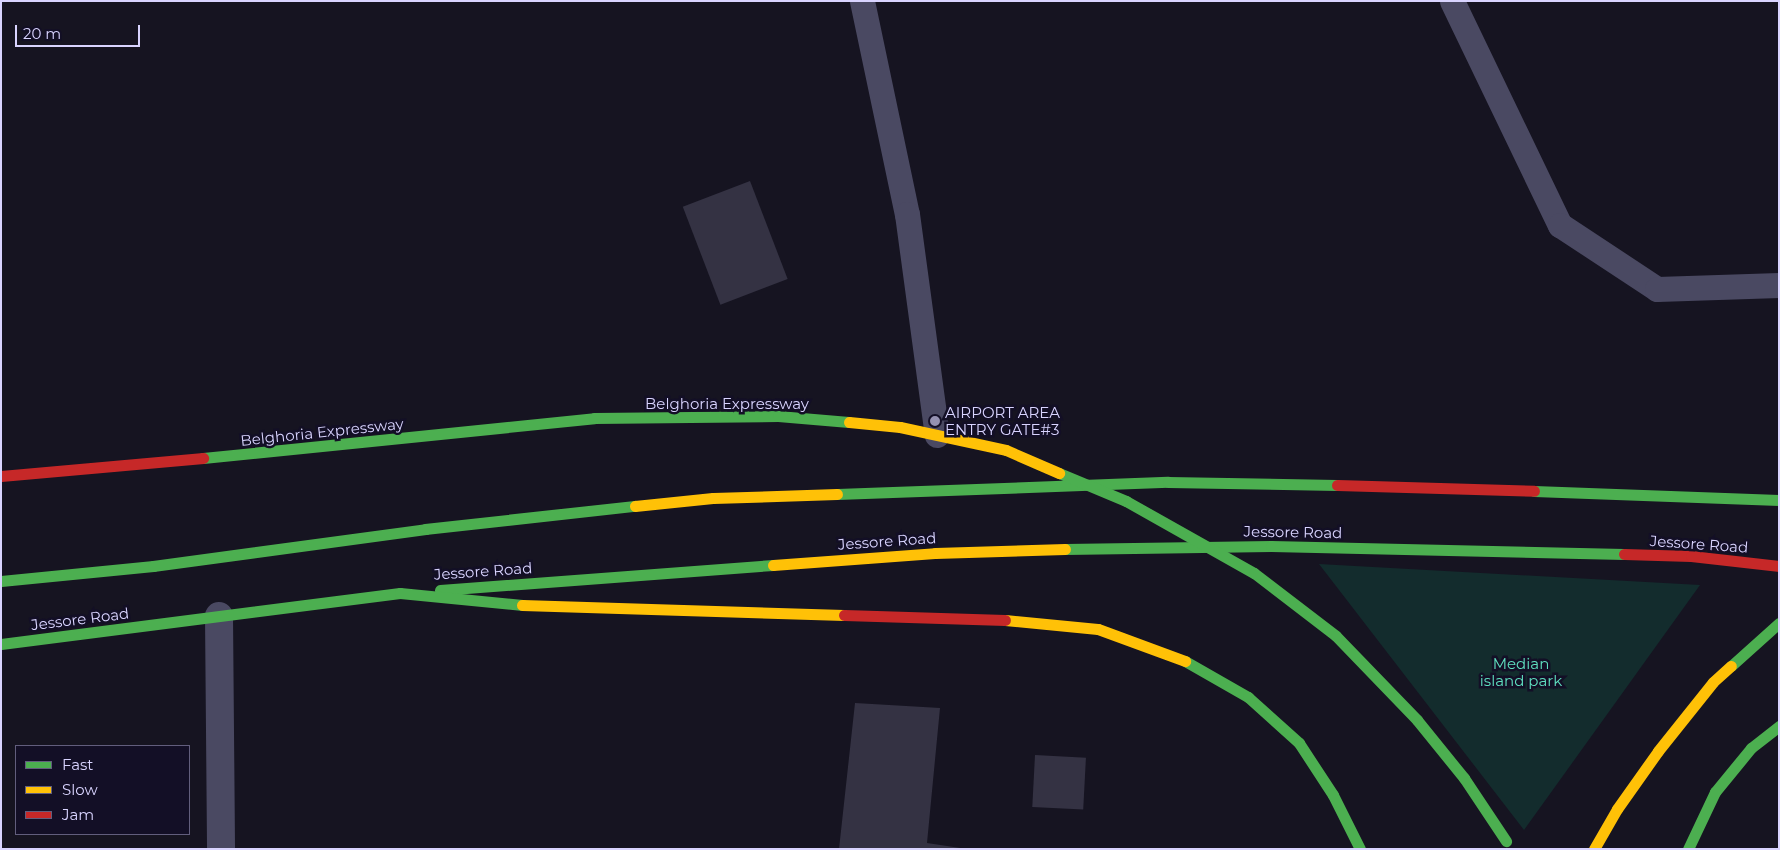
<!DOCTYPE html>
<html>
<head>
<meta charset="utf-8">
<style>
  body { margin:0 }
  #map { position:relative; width:1780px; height:850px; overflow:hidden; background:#161421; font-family:Montserrat,sans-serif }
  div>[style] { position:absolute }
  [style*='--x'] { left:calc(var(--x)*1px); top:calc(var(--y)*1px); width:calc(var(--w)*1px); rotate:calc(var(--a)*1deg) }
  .green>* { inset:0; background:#132c2d }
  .building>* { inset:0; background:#343243; transform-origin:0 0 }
  .lane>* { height:25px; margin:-12.5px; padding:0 12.5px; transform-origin:12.5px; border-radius:12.5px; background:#4a4962 }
  .street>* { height:28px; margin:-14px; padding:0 14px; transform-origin:14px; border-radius:14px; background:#4a4962 }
  .fast>* { height:11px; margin:-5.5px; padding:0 5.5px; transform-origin:5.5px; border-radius:5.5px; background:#4caf50 }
  .slow>* { height:11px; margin:-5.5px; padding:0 5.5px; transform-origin:5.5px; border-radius:5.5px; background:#ffc107 }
  .jam>* { height:11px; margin:-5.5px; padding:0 5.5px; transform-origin:5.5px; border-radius:5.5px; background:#c62828 }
  .fast-bridge>* { height:11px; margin:-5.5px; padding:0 5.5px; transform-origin:5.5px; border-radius:5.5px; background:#4caf50 }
  .slow-bridge>* { height:11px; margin:-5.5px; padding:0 5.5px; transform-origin:5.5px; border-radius:5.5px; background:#ffc107 }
  .jam-bridge>* { height:11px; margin:-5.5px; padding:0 5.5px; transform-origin:5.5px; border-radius:5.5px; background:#c62828 }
  .dots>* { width:14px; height:14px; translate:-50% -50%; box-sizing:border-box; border:2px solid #130f26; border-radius:50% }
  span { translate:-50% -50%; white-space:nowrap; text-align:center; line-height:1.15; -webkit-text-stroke:5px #130f26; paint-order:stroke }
  .street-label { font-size:15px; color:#d9d4ff }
  .poi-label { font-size:15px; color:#d9d4ff }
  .left { translate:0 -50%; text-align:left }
  .park-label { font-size:15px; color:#5fe0c0 }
  .frame { position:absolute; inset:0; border:2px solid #d9d4ff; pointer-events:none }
  .legend { position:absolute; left:15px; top:745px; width:175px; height:90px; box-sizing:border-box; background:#130f26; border:1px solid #625e7d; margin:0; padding:6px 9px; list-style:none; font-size:15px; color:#d9d4ff }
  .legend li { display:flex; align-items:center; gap:10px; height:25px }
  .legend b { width:25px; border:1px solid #625e7d }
  .scale { position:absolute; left:15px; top:25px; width:125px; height:22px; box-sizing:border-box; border:2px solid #d9d4ff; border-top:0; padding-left:6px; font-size:15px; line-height:18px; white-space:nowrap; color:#d9d4ff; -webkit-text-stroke:4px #130f26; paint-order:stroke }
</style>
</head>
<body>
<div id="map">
  <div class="green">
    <div style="clip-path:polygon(1319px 564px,1700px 585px,1524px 830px)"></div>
  </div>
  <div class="building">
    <div style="left:750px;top:181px;width:105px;height:72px;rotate:69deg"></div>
    <div style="clip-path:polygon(855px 703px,940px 708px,927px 843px,967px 849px,839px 849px)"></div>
    <div style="left:1035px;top:755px;width:51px;height:52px;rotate:3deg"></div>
  </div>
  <div class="lane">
    <div style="--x:862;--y:1;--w:218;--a:78.1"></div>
    <div style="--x:907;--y:214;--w:223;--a:82.3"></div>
    <div style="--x:1452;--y:1;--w:249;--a:64.3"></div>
    <div style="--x:1560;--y:225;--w:116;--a:33.4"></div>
    <div style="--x:1657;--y:289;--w:122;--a:-1.9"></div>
  </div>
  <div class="street">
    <div style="--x:219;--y:616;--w:233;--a:89.5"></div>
  </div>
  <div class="fast">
    <div style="--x:1534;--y:491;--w:245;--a:2.1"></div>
    <div style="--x:837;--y:494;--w:331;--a:-2.1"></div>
    <div style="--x:1168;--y:482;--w:169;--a:1"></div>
    <div style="--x:1065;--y:549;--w:206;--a:-0.8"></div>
    <div style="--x:1271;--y:546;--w:353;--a:1.3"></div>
    <div style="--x:1;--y:581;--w:153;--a:-5.6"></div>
    <div style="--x:153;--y:566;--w:275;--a:-7.7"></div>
    <div style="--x:425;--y:529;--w:211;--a:-6.3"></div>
    <div style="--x:440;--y:590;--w:334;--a:-4.3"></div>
    <div style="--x:1;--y:644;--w:402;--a:-7.3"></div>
    <div style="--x:400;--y:593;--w:123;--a:5.6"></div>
    <div style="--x:1185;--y:661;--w:73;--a:29.7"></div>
    <div style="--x:1248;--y:697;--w:69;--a:42"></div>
    <div style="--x:1299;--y:743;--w:62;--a:56.8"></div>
    <div style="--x:1333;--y:795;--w:60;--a:63.4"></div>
    <div style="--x:1731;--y:666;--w:64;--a:-41.9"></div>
    <div style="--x:1688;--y:849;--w:63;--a:-64.7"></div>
    <div style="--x:1715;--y:792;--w:57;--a:-50.7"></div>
    <div style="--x:1751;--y:748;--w:36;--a:-38"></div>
  </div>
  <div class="slow">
    <div style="--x:635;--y:506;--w:78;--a:-5.9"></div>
    <div style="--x:713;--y:498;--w:124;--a:-1.8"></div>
    <div style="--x:773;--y:565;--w:162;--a:-4.2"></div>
    <div style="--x:935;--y:553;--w:130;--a:-1.8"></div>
    <div style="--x:522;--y:605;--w:322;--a:1.8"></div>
    <div style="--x:1005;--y:620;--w:93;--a:5.5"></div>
    <div style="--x:1098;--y:629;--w:93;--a:20.2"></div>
    <div style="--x:1594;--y:849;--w:46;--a:-60.1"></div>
    <div style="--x:1617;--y:809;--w:71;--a:-54.7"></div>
    <div style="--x:1658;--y:751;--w:88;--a:-51.4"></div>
    <div style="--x:1713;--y:682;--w:24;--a:-42"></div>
  </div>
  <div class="jam">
    <div style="--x:1337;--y:485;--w:197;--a:1.7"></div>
    <div style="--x:1624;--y:554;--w:67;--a:1.7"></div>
    <div style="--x:1691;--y:556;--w:89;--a:6.5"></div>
    <div style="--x:844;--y:615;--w:161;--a:1.8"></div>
  </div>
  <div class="fast-bridge">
    <div style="--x:203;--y:458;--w:393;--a:-5.8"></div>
    <div style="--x:594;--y:418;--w:184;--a:-0.6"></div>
    <div style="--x:778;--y:416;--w:71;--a:4.8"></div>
    <div style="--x:1059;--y:473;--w:73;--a:22.7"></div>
    <div style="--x:1126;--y:501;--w:147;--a:29.4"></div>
    <div style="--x:1254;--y:573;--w:103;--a:37.5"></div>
    <div style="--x:1336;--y:636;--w:117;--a:46"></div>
    <div style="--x:1417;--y:720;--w:75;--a:51"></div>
    <div style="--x:1464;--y:778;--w:76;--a:56.3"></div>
  </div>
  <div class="slow-bridge">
    <div style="--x:849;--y:422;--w:51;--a:5.6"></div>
    <div style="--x:900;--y:427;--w:108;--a:12.2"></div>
    <div style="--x:1006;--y:450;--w:58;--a:23.5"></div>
  </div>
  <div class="jam-bridge">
    <div style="--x:1;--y:476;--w:203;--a:-5.1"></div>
  </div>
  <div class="dots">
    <div style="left:935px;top:421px;background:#9591b1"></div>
  </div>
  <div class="street-label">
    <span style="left:727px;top:404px">Belghoria Expressway</span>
    <span style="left:322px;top:432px;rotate:-6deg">Belghoria Expressway</span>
    <span style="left:1293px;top:532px;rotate:1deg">Jessore Road</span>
    <span style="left:887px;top:541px;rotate:-4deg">Jessore Road</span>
    <span style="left:1699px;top:544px;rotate:4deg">Jessore Road</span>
    <span style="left:483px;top:571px;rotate:-4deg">Jessore Road</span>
    <span style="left:80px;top:619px;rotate:-7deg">Jessore Road</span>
  </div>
  <div class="poi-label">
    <span class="left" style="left:945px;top:421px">AIRPORT AREA<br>ENTRY GATE#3</span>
  </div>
  <div class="park-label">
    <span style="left:1521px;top:672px">Median<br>island park</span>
  </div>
  <div class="frame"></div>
  <ul class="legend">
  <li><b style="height:6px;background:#4caf50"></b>Fast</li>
  <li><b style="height:6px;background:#ffc107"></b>Slow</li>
  <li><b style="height:6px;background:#c62828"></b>Jam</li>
  </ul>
  <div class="scale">20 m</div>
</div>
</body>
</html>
